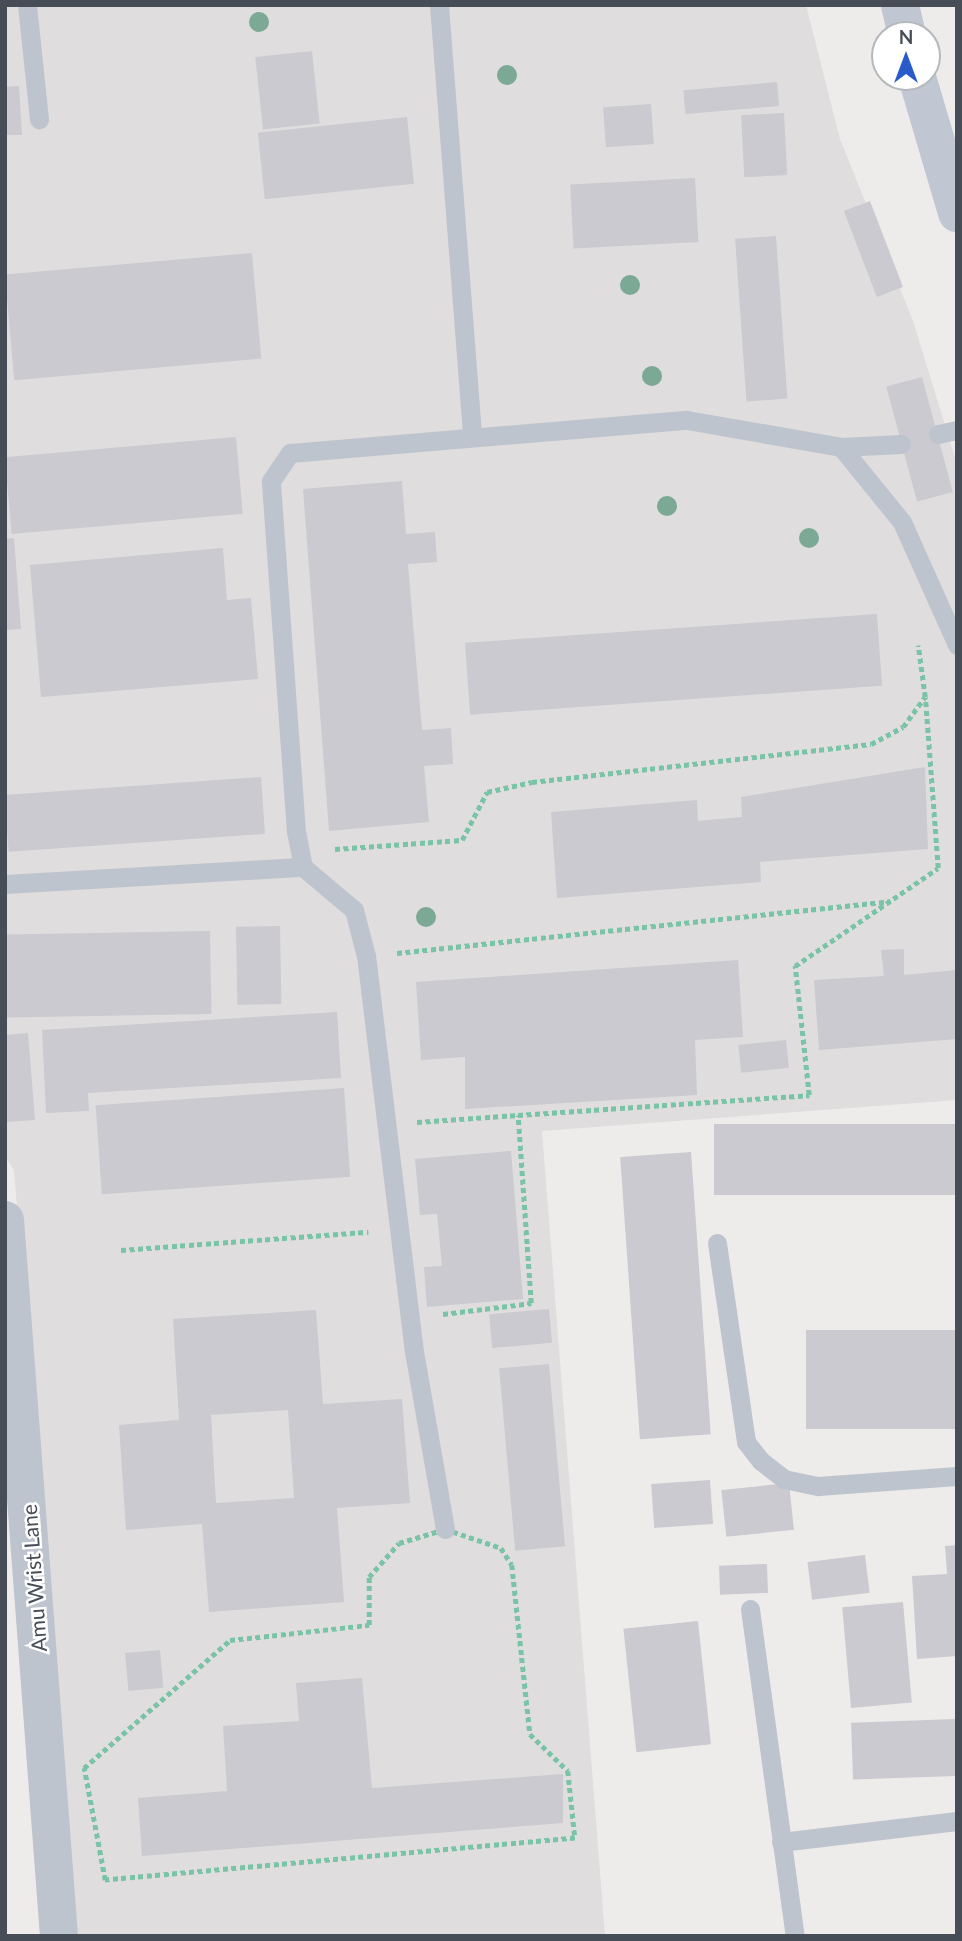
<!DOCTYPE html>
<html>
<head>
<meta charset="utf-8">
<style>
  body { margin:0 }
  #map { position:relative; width:962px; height:1941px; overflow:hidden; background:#eeeceb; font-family:Lato,sans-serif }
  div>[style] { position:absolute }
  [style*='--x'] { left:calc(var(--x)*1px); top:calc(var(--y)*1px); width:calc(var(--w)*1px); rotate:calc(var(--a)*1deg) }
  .education>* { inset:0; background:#dfdddd }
  .building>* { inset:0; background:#cacad0; transform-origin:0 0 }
  .path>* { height:4.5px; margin-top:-2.25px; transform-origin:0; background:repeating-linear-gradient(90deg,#79c3a7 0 5px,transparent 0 8.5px) }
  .service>* { height:19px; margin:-9.5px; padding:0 9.5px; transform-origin:9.5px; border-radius:9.5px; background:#bec4cd }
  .minor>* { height:38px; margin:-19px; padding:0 19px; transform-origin:19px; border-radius:19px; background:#bec4cd }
  .secondary>* { height:38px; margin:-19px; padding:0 19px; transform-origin:19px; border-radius:19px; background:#c0c7d3 }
  .trees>* { width:20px; height:20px; margin:-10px; border-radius:50%; background:#7ca896 }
  span { translate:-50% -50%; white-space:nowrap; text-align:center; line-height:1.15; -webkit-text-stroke:5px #fff; paint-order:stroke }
  .street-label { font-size:21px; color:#464d57 }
  .frame { position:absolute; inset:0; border:7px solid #464d57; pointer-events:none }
  .north { position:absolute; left:871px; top:21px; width:70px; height:70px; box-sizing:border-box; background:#fff; border:2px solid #b5b8bc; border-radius:50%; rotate:0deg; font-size:19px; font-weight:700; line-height:28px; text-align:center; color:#464d57 }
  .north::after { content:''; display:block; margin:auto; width:24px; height:32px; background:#2a5cc9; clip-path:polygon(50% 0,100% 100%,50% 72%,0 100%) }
</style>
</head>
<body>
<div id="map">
  <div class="education">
    <div style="clip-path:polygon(5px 5px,806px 5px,840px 139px,913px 321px,957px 464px,957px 1100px,542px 1131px,605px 1936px,74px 1936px,14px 1170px,5px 1157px)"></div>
  </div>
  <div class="building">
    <div style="left:312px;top:51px;width:73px;height:57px;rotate:84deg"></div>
    <div style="left:777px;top:82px;width:24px;height:94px;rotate:85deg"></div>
    <div style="clip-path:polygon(19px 86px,22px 135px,5px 135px,5px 87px)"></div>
    <div style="left:651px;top:104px;width:40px;height:48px;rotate:86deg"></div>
    <div style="left:784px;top:113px;width:62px;height:43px;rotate:87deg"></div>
    <div style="left:407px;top:117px;width:67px;height:150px;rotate:84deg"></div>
    <div style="left:695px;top:178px;width:64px;height:125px;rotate:87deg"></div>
    <div style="left:870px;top:201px;width:92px;height:28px;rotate:69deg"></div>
    <div style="left:776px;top:236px;width:163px;height:41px;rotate:86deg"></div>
    <div style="left:252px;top:253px;width:106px;height:248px;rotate:85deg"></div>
    <div style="left:922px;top:377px;width:119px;height:37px;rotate:75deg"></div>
    <div style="left:236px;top:437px;width:77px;height:232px;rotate:85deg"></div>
    <div style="clip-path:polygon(402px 481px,406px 534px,435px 532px,437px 562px,408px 564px,422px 730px,451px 728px,453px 764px,424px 766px,429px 822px,329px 831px,303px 489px)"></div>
    <div style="clip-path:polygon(14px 538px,21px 629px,5px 630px,5px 539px)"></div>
    <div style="clip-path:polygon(223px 548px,227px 600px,251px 598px,258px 679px,41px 697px,30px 565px)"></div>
    <div style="left:877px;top:614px;width:72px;height:413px;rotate:86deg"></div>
    <div style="clip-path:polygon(925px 767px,928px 849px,760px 862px,761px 882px,557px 898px,551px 812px,697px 800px,698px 821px,742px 817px,741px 797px)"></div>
    <div style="left:261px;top:777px;width:57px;height:257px;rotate:86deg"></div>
    <div style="left:280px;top:926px;width:78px;height:44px;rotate:89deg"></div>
    <div style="left:210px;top:931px;width:83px;height:205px;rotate:89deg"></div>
    <div style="clip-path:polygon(904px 949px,904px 975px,957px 970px,957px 1039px,819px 1050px,814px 980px,884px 976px,881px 950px)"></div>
    <div style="clip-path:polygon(738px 960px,743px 1037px,695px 1040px,697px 1095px,465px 1109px,465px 1057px,421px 1060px,416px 982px)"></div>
    <div style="clip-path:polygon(337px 1012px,341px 1078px,88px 1093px,89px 1111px,46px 1113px,42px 1030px)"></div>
    <div style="clip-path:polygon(28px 1033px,35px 1120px,5px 1122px,5px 1035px)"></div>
    <div style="left:786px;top:1040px;width:28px;height:48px;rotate:84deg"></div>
    <div style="left:344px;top:1088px;width:89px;height:249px;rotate:86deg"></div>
    <div style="left:957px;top:1124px;width:71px;height:243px;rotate:90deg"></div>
    <div style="clip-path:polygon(511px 1151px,523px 1299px,427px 1307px,424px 1267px,442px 1266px,437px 1214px,420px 1215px,415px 1159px)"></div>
    <div style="left:691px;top:1152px;width:283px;height:71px;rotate:86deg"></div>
    <div style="left:549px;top:1309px;width:34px;height:60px;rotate:85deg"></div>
    <div style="clip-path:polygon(evenodd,316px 1310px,323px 1404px,402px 1399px,410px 1503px,337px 1508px,344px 1602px,209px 1612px,202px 1524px,126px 1530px,119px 1425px,179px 1420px,173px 1319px,316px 1310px,288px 1410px,294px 1498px,216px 1503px,211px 1415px,288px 1410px)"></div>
    <div style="left:957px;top:1330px;width:99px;height:151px;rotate:90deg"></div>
    <div style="left:549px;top:1364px;width:183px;height:50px;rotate:85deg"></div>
    <div style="left:710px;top:1480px;width:44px;height:59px;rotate:86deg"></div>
    <div style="left:789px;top:1483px;width:47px;height:68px;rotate:84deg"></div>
    <div style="clip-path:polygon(957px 1545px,957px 1656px,917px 1659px,912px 1576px,947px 1574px,945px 1546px)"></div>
    <div style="left:865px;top:1555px;width:38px;height:58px;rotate:83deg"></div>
    <div style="left:767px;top:1564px;width:29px;height:48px;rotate:88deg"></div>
    <div style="left:903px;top:1602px;width:101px;height:61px;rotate:85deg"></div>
    <div style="left:698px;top:1621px;width:124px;height:75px;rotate:84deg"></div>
    <div style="left:160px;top:1650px;width:38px;height:35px;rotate:85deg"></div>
    <div style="clip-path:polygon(362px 1678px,372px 1788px,563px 1774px,563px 1823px,142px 1856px,138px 1798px,227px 1791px,223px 1726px,299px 1721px,296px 1683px)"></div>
    <div style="left:955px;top:1719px;width:57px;height:104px;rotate:88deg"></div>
  </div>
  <div class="path">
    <div style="--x:335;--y:849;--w:127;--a:-4.1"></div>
    <div style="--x:462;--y:840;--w:54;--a:-62.5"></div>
    <div style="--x:487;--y:792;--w:46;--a:-12.5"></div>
    <div style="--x:532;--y:782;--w:341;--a:-6.4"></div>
    <div style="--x:871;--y:744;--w:36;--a:-28"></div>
    <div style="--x:903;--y:727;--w:37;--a:-54"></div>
    <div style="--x:925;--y:697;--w:52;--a:-97.7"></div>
    <div style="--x:397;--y:953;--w:496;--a:-6"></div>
    <div style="--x:417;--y:1122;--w:101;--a:-4"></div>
    <div style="--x:121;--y:1250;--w:248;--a:-4.2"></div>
    <div style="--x:443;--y:1314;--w:89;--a:-7.1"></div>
    <div style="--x:531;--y:1303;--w:188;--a:-94"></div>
    <div style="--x:518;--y:1115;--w:292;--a:-3.9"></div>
    <div style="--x:809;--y:1095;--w:130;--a:-96.2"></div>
    <div style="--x:795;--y:966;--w:173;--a:-34.4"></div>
    <div style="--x:938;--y:868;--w:171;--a:-94.3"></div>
    <div style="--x:445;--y:1529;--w:59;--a:18.7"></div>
    <div style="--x:501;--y:1548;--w:20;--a:57"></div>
    <div style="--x:512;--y:1565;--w:170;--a:83.9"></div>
    <div style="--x:530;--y:1734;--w:53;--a:44.2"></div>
    <div style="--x:568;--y:1771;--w:67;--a:84"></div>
    <div style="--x:575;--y:1838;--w:472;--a:174.9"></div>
    <div style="--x:105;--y:1880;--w:114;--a:-100.6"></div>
    <div style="--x:84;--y:1768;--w:194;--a:-41.2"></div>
    <div style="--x:230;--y:1640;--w:140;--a:-6.2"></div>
    <div style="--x:369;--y:1625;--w:48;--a:-90"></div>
    <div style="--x:369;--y:1577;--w:45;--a:-48.6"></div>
    <div style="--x:399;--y:1543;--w:48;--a:-16.9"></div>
  </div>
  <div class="service">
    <div style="--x:27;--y:5;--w:115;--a:84"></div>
    <div style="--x:439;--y:5;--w:430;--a:85.6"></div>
    <div style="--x:938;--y:434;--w:19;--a:-12"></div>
    <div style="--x:841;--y:447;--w:97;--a:50.9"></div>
    <div style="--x:902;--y:522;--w:135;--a:65.9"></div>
    <div style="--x:5;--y:884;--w:298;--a:-3.3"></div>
    <div style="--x:717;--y:1243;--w:201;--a:81.7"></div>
    <div style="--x:746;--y:1442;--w:24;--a:52"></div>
    <div style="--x:761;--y:1461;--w:29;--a:38"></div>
    <div style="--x:784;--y:1479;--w:35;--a:12"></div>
    <div style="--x:818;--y:1486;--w:139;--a:-4.1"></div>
    <div style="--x:445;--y:1529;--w:180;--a:-99.9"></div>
    <div style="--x:414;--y:1352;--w:399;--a:-96.9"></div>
    <div style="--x:366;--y:956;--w:48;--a:-104.6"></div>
    <div style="--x:354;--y:910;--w:67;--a:-139.9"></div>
    <div style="--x:303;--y:867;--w:36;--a:-101"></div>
    <div style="--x:296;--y:832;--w:352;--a:-94.1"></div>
    <div style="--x:271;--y:481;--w:34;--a:-56"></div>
    <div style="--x:290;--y:453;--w:398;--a:-4.8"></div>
    <div style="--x:687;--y:420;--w:156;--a:9.9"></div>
    <div style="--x:841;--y:447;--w:60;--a:-2.9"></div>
    <div style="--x:750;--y:1609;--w:330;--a:82.2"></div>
    <div style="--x:781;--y:1842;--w:177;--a:-6.8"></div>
  </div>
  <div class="minor">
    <div style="--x:5;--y:1220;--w:718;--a:85.69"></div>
  </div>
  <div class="secondary">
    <div style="--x:900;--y:5;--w:31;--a:77"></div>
    <div style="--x:917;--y:77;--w:142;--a:73.6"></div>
  </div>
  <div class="trees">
    <div style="left:259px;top:22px"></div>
    <div style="left:507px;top:75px"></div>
    <div style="left:630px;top:285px"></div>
    <div style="left:652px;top:376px"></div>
    <div style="left:667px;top:506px"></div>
    <div style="left:809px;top:538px"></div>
    <div style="left:426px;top:917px"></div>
  </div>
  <div class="street-label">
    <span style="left:34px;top:1578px;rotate:-94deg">Amu Wrist Lane</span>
  </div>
  <div class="frame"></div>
  <div class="north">N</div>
</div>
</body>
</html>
